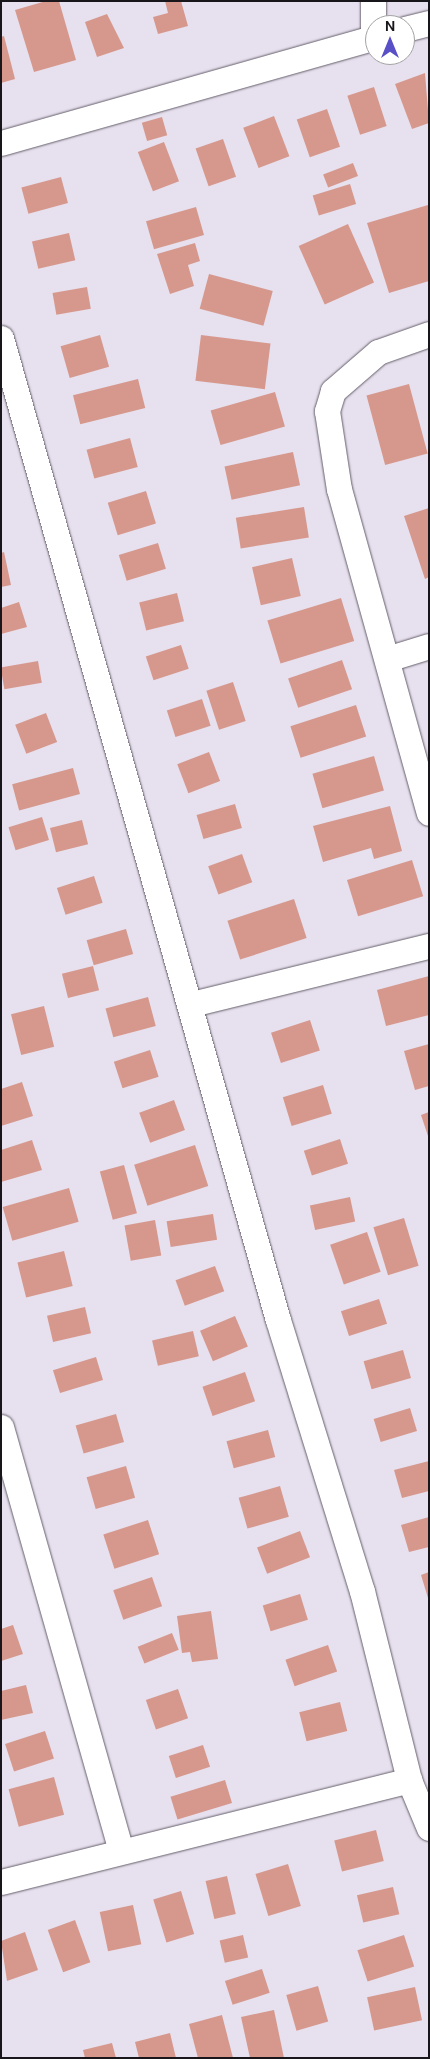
<!DOCTYPE html>
<html>
<head>
<meta charset="utf-8">
<style>
  body { margin:0 }
  #map { position:relative; width:430px; height:2059px; overflow:hidden; background:#e7e0ee; font-family:"DM Sans",sans-serif }
  div>[style] { position:absolute }
  [style*='--x'] { left:calc(var(--x)*1px); top:calc(var(--y)*1px); width:calc(var(--w)*1px); rotate:calc(var(--a)*1deg) }
  .building>* { inset:0; background:#d6988d; transform-origin:0 0 }
  .roads { filter:drop-shadow(0 0 1px #655f6b) drop-shadow(0 0 1px #655f6b) }
  .street>* { height:25px; margin:-12.5px; padding:0 12.5px; transform-origin:12.5px; border-radius:12.5px; background:#fff }
  span { translate:-50% -50%; white-space:nowrap; text-align:center; line-height:1.15; -webkit-text-stroke:4px #fff; paint-order:stroke }
  .frame { position:absolute; inset:0; border:2px solid #19161b; pointer-events:none }
  .north { position:absolute; left:365px; top:15px; width:50px; height:50px; box-sizing:border-box; background:#fff; border:1px solid #a3a2a4; border-radius:50%; rotate:0deg; font-size:14px; font-weight:700; line-height:20px; text-align:center; color:#19161b }
  .north::after { content:''; display:block; margin:auto; width:18px; height:22px; background:#5950c8; clip-path:polygon(50% 0,100% 100%,50% 72%,0 100%) }
</style>
</head>
<body>
<div id="map">
  <div class="building">
    <div style="clip-path:polygon(46px 1px,59px 1px,76px 60px,34px 72px,15px 10px)"></div>
    <div style="clip-path:polygon(165px 1px,181px 1px,188px 26px,158px 34px,153px 17px,168px 13px)"></div>
    <div style="clip-path:polygon(107px 14px,124px 48px,97px 57px,85px 22px)"></div>
    <div style="clip-path:polygon(4px 36px,15px 79px,1px 83px,1px 37px)"></div>
    <div style="clip-path:polygon(425px 73px,429px 123px,412px 129px,395px 84px)"></div>
    <div style="left:374px;top:87px;width:41px;height:28px;rotate:72deg"></div>
    <div style="left:327px;top:109px;width:40px;height:32px;rotate:71deg"></div>
    <div style="left:274px;top:116px;width:43px;height:33px;rotate:69deg"></div>
    <div style="left:162px;top:117px;width:19px;height:21px;rotate:74deg"></div>
    <div style="left:223px;top:139px;width:40px;height:29px;rotate:71deg"></div>
    <div style="left:164px;top:142px;width:42px;height:28px;rotate:69deg"></div>
    <div style="left:353px;top:163px;width:14px;height:32px;rotate:69deg"></div>
    <div style="left:61px;top:177px;width:27px;height:41px;rotate:75deg"></div>
    <div style="left:350px;top:184px;width:21px;height:39px;rotate:73deg"></div>
    <div style="clip-path:polygon(428px 205px,429px 281px,389px 293px,367px 223px)"></div>
    <div style="left:196px;top:207px;width:29px;height:52px;rotate:74deg"></div>
    <div style="left:348px;top:224px;width:64px;height:54px;rotate:66deg"></div>
    <div style="left:69px;top:233px;width:28px;height:38px;rotate:77deg"></div>
    <div style="clip-path:polygon(195px 243px,200px 261px,188px 265px,194px 286px,170px 294px,157px 254px)"></div>
    <div style="left:209px;top:274px;width:66px;height:36px;rotate:15deg"></div>
    <div style="left:87px;top:287px;width:22px;height:35px;rotate:80deg"></div>
    <div style="left:100px;top:335px;width:33px;height:41px;rotate:74deg"></div>
    <div style="left:201px;top:335px;width:70px;height:46px;rotate:7deg"></div>
    <div style="left:138px;top:379px;width:30px;height:67px;rotate:76deg"></div>
    <div style="left:409px;top:384px;width:72px;height:44px;rotate:75deg"></div>
    <div style="left:275px;top:392px;width:36px;height:67px;rotate:74deg"></div>
    <div style="left:130px;top:438px;width:30px;height:45px;rotate:75deg"></div>
    <div style="left:293px;top:452px;width:34px;height:70px;rotate:78deg"></div>
    <div style="left:146px;top:491px;width:34px;height:40px;rotate:73deg"></div>
    <div style="left:304px;top:507px;width:31px;height:69px;rotate:81deg"></div>
    <div style="clip-path:polygon(429px 508px,429px 577px,425px 579px,404px 516px)"></div>
    <div style="left:158px;top:543px;width:27px;height:41px;rotate:73deg"></div>
    <div style="clip-path:polygon(4px 552px,11px 585px,1px 587px,1px 553px)"></div>
    <div style="left:292px;top:558px;width:39px;height:41px;rotate:77deg"></div>
    <div style="left:177px;top:593px;width:29px;height:39px;rotate:76deg"></div>
    <div style="left:341px;top:598px;width:45px;height:77px;rotate:73deg"></div>
    <div style="clip-path:polygon(19px 602px,27px 627px,1px 634px,1px 608px)"></div>
    <div style="left:181px;top:645px;width:25px;height:37px;rotate:72deg"></div>
    <div style="left:342px;top:660px;width:31px;height:57px;rotate:71deg"></div>
    <div style="left:38px;top:661px;width:22px;height:38px;rotate:80deg"></div>
    <div style="left:233px;top:682px;width:41px;height:28px;rotate:72deg"></div>
    <div style="left:202px;top:699px;width:28px;height:37px;rotate:72deg"></div>
    <div style="left:356px;top:705px;width:33px;height:69px;rotate:72deg"></div>
    <div style="left:46px;top:713px;width:31px;height:33px;rotate:69deg"></div>
    <div style="left:209px;top:752px;width:31px;height:34px;rotate:69deg"></div>
    <div style="left:374px;top:756px;width:36px;height:64px;rotate:74deg"></div>
    <div style="left:73px;top:768px;width:27px;height:63px;rotate:75deg"></div>
    <div style="left:235px;top:804px;width:25px;height:40px;rotate:74deg"></div>
    <div style="clip-path:polygon(390px 806px,402px 851px,374px 859px,371px 848px,323px 862px,313px 826px)"></div>
    <div style="left:42px;top:817px;width:24px;height:35px;rotate:73deg"></div>
    <div style="left:82px;top:820px;width:25px;height:33px;rotate:76deg"></div>
    <div style="left:242px;top:854px;width:30px;height:36px;rotate:70deg"></div>
    <div style="left:412px;top:860px;width:38px;height:68px;rotate:73deg"></div>
    <div style="left:94px;top:876px;width:28px;height:39px;rotate:72deg"></div>
    <div style="left:294px;top:899px;width:41px;height:70px;rotate:72deg"></div>
    <div style="left:126px;top:929px;width:26px;height:41px;rotate:74deg"></div>
    <div style="left:93px;top:966px;width:25px;height:32px;rotate:76deg"></div>
    <div style="clip-path:polygon(429px 976px,429px 1015px,386px 1026px,377px 990px)"></div>
    <div style="left:148px;top:997px;width:30px;height:44px;rotate:75deg"></div>
    <div style="left:44px;top:1006px;width:42px;height:34px;rotate:76deg"></div>
    <div style="left:310px;top:1020px;width:32px;height:41px;rotate:72deg"></div>
    <div style="clip-path:polygon(429px 1044px,429px 1086px,415px 1090px,404px 1051px)"></div>
    <div style="left:150px;top:1050px;width:28px;height:38px;rotate:72deg"></div>
    <div style="clip-path:polygon(22px 1082px,33px 1116px,1px 1126px,1px 1089px)"></div>
    <div style="left:323px;top:1085px;width:30px;height:42px;rotate:73deg"></div>
    <div style="left:174px;top:1100px;width:32px;height:37px;rotate:70deg"></div>
    <div style="clip-path:polygon(429px 1112px,429px 1136px,428px 1136px,421px 1115px)"></div>
    <div style="left:340px;top:1139px;width:26px;height:38px;rotate:72deg"></div>
    <div style="clip-path:polygon(32px 1140px,42px 1170px,1px 1182px,1px 1150px)"></div>
    <div style="left:195px;top:1145px;width:43px;height:64px;rotate:72deg"></div>
    <div style="left:124px;top:1165px;width:50px;height:25px;rotate:75deg"></div>
    <div style="left:69px;top:1188px;width:35px;height:69px;rotate:74deg"></div>
    <div style="left:350px;top:1197px;width:25px;height:41px;rotate:78deg"></div>
    <div style="left:213px;top:1214px;width:26px;height:47px;rotate:81deg"></div>
    <div style="left:404px;top:1218px;width:50px;height:32px;rotate:73deg"></div>
    <div style="left:155px;top:1220px;width:36px;height:31px;rotate:80deg"></div>
    <div style="left:367px;top:1232px;width:42px;height:39px;rotate:71deg"></div>
    <div style="left:64px;top:1251px;width:36px;height:48px;rotate:76deg"></div>
    <div style="left:215px;top:1266px;width:27px;height:42px;rotate:70deg"></div>
    <div style="left:379px;top:1299px;width:26px;height:40px;rotate:72deg"></div>
    <div style="left:85px;top:1307px;width:27px;height:39px;rotate:77deg"></div>
    <div style="left:235px;top:1316px;width:33px;height:38px;rotate:67deg"></div>
    <div style="left:193px;top:1331px;width:26px;height:42px;rotate:77deg"></div>
    <div style="left:403px;top:1350px;width:29px;height:41px;rotate:74deg"></div>
    <div style="left:96px;top:1357px;width:24px;height:45px;rotate:73deg"></div>
    <div style="left:245px;top:1372px;width:31px;height:45px;rotate:71deg"></div>
    <div style="left:410px;top:1408px;width:24px;height:38px;rotate:73deg"></div>
    <div style="left:116px;top:1414px;width:29px;height:42px;rotate:74deg"></div>
    <div style="left:268px;top:1430px;width:28px;height:43px;rotate:75deg"></div>
    <div style="clip-path:polygon(429px 1461px,429px 1491px,402px 1498px,394px 1470px)"></div>
    <div style="left:126px;top:1466px;width:33px;height:41px;rotate:74deg"></div>
    <div style="left:280px;top:1486px;width:32px;height:43px;rotate:74deg"></div>
    <div style="clip-path:polygon(429px 1517px,429px 1547px,409px 1552px,401px 1525px)"></div>
    <div style="left:148px;top:1520px;width:36px;height:47px;rotate:72deg"></div>
    <div style="left:300px;top:1531px;width:28px;height:46px;rotate:69deg"></div>
    <div style="clip-path:polygon(429px 1572px,429px 1598px,428px 1598px,421px 1575px)"></div>
    <div style="left:152px;top:1577px;width:31px;height:41px;rotate:71deg"></div>
    <div style="left:300px;top:1594px;width:27px;height:39px;rotate:73deg"></div>
    <div style="clip-path:polygon(211px 1611px,218px 1659px,192px 1662px,190px 1652px,182px 1653px,177px 1616px)"></div>
    <div style="clip-path:polygon(13px 1625px,23px 1654px,1px 1661px,1px 1629px)"></div>
    <div style="left:172px;top:1633px;width:18px;height:37px;rotate:68deg"></div>
    <div style="left:328px;top:1645px;width:28px;height:45px;rotate:71deg"></div>
    <div style="clip-path:polygon(26px 1685px,33px 1713px,1px 1720px,1px 1691px)"></div>
    <div style="left:178px;top:1689px;width:31px;height:34px;rotate:71deg"></div>
    <div style="left:340px;top:1702px;width:30px;height:42px;rotate:76deg"></div>
    <div style="left:45px;top:1731px;width:29px;height:42px;rotate:72deg"></div>
    <div style="left:203px;top:1745px;width:23px;height:36px;rotate:72deg"></div>
    <div style="left:54px;top:1777px;width:39px;height:47px;rotate:75deg"></div>
    <div style="left:225px;top:1780px;width:24px;height:57px;rotate:73deg"></div>
    <div style="left:376px;top:1830px;width:32px;height:43px;rotate:76deg"></div>
    <div style="left:288px;top:1864px;width:44px;height:34px;rotate:73deg"></div>
    <div style="left:227px;top:1876px;width:39px;height:22px;rotate:77deg"></div>
    <div style="left:393px;top:1887px;width:28px;height:37px;rotate:77deg"></div>
    <div style="left:181px;top:1891px;width:45px;height:29px;rotate:73deg"></div>
    <div style="left:133px;top:1905px;width:40px;height:34px;rotate:78deg"></div>
    <div style="left:75px;top:1920px;width:45px;height:29px;rotate:70deg"></div>
    <div style="clip-path:polygon(25px 1932px,38px 1970px,7px 1981px,1px 1941px)"></div>
    <div style="left:243px;top:1935px;width:23px;height:24px;rotate:77deg"></div>
    <div style="left:404px;top:1935px;width:33px;height:49px;rotate:72deg"></div>
    <div style="left:262px;top:1969px;width:25px;height:39px;rotate:72deg"></div>
    <div style="left:318px;top:1986px;width:37px;height:33px;rotate:74deg"></div>
    <div style="left:415px;top:1987px;width:34px;height:49px;rotate:78deg"></div>
    <div style="clip-path:polygon(274px 2010px,284px 2058px,250px 2058px,241px 2017px)"></div>
    <div style="clip-path:polygon(222px 2015px,233px 2058px,198px 2058px,189px 2024px)"></div>
    <div style="clip-path:polygon(170px 2033px,176px 2058px,139px 2058px,135px 2042px)"></div>
    <div style="clip-path:polygon(112px 2043px,116px 2058px,85px 2058px,83px 2050px)"></div>
  </div>
  <div class="roads">
    <div class="street">
      <div style="--x:373;--y:1;--w:36;--a:90"></div>
      <div style="--x:405;--y:29;--w:25;--a:-14"></div>
      <div style="--x:1;--y:143;--w:389;--a:-15.8"></div>
      <div style="--x:429;--y:334;--w:54;--a:160.6"></div>
      <div style="--x:378;--y:352;--w:60;--a:139.1"></div>
      <div style="--x:333;--y:391;--w:21;--a:107"></div>
      <div style="--x:327;--y:411;--w:79;--a:81.3"></div>
      <div style="--x:339;--y:489;--w:336;--a:74.5"></div>
      <div style="--x:1;--y:338;--w:1020;--a:74.25"></div>
      <div style="--x:278;--y:1320;--w:284;--a:72.8"></div>
      <div style="--x:362;--y:1591;--w:195;--a:76"></div>
      <div style="--x:409;--y:1780;--w:52;--a:67.4"></div>
      <div style="--x:387;--y:659;--w:44;--a:-17.2"></div>
      <div style="--x:192;--y:1004;--w:244;--a:-13.8"></div>
      <div style="--x:1;--y:1427;--w:440;--a:74.2"></div>
      <div style="--x:1;--y:1882;--w:421;--a:-14"></div>
    </div>
  </div>
  <div class="frame"></div>
  <div class="north">N</div>
</div>
</body>
</html>
